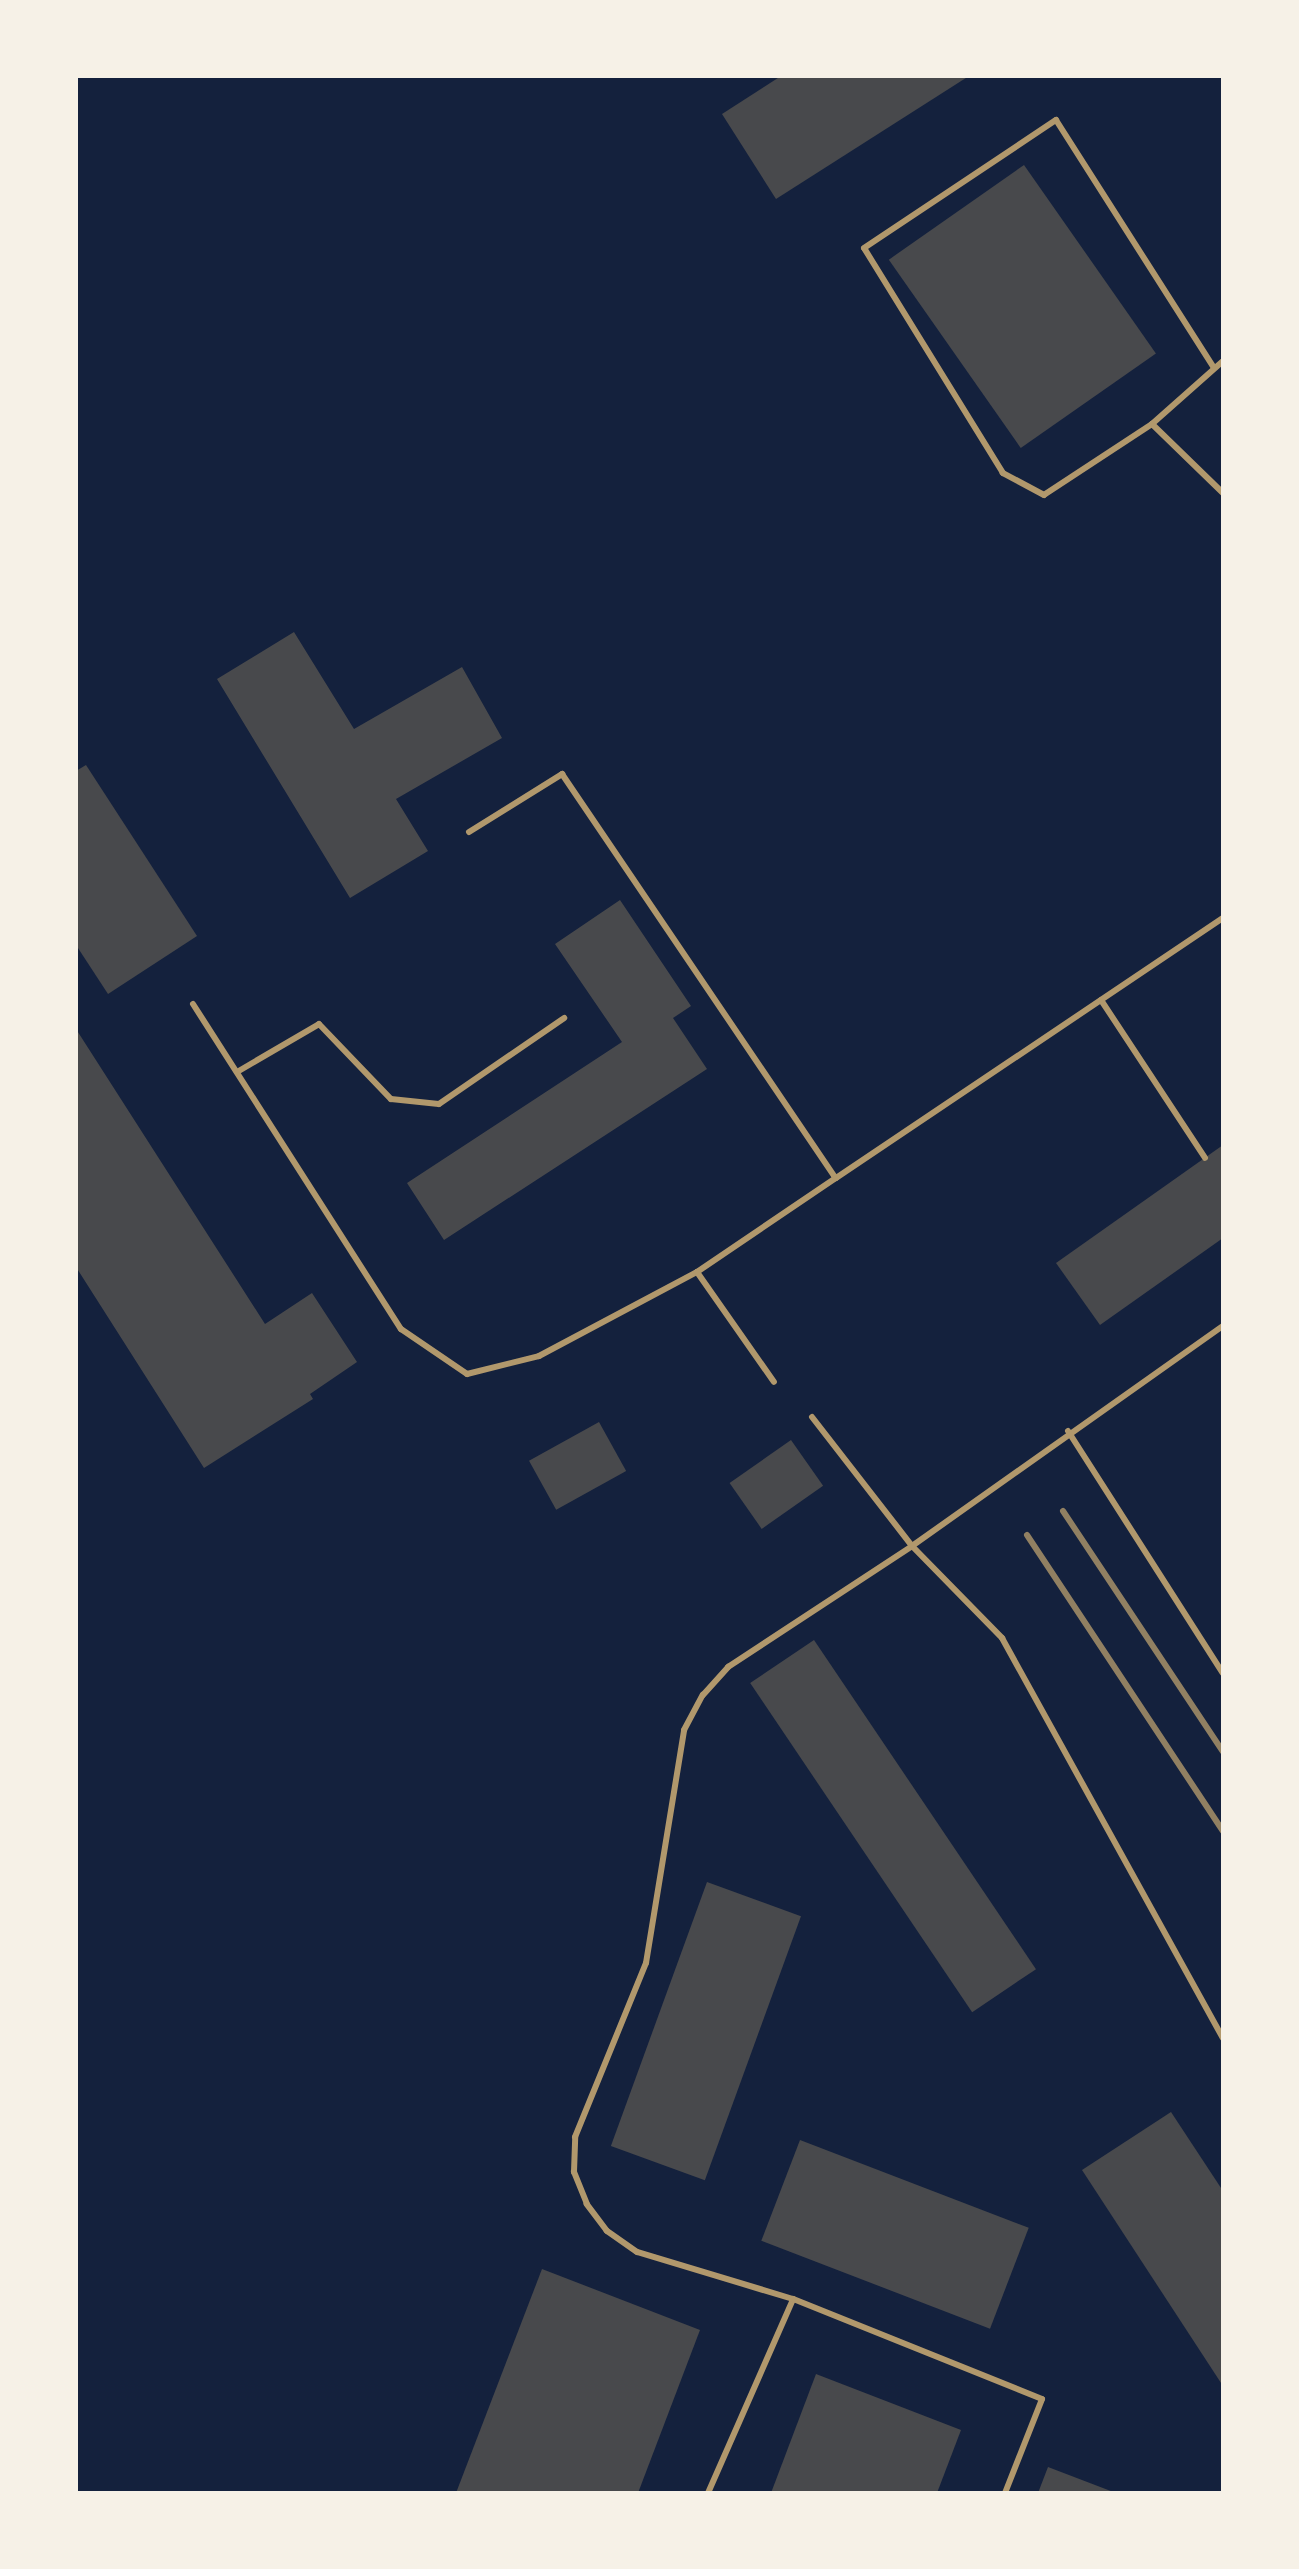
<!DOCTYPE html>
<html>
<head>
<meta charset="utf-8">
<style>
  body { margin:0 }
  #map { position:relative; width:1299px; height:2569px; overflow:hidden; background:#14213d; font-family:"Golos Text",sans-serif }
  div>[style] { position:absolute }
  [style*='--x'] { left:calc(var(--x)*1px); top:calc(var(--y)*1px); width:calc(var(--w)*1px); rotate:calc(var(--a)*1deg) }
  .building>* { inset:0; background:#48494c; transform-origin:0 0 }
  .service>* { height:6px; margin:-3px; padding:0 3px; transform-origin:3px; border-radius:3px; background:#b1986c }
  .rail>* { height:6px; margin:-3px; padding:0 3px; transform-origin:3px; border-radius:3px; background:#918062 }
  span { translate:-50% -50%; white-space:nowrap; text-align:center; line-height:1.15; -webkit-text-stroke:8px #f6f1e7; paint-order:stroke }
  .frame { position:absolute; inset:0; border:78px solid #f6f1e7; pointer-events:none }
</style>
</head>
<body>
<div id="map">
  <div class="building">
    <div style="clip-path:polygon(781px 76px,969px 76px,776px 199px,722px 114px)"></div>
    <div style="left:1024px;top:165px;width:230px;height:165px;rotate:55deg"></div>
    <div style="clip-path:polygon(294px 632px,354px 729px,462px 667px,502px 738px,396px 799px,428px 851px,350px 898px,217px 679px)"></div>
    <div style="clip-path:polygon(86px 765px,197px 936px,108px 994px,76px 945px,76px 771px)"></div>
    <div style="clip-path:polygon(620px 900px,691px 1006px,673px 1018px,707px 1069px,444px 1240px,407px 1183px,622px 1042px,555px 944px)"></div>
    <div style="clip-path:polygon(76px 1029px,265px 1324px,312px 1293px,357px 1362px,310px 1394px,313px 1399px,204px 1468px,76px 1267px)"></div>
    <div style="clip-path:polygon(1223px 1145px,1223px 1238px,1100px 1325px,1056px 1263px)"></div>
    <div style="left:599px;top:1422px;width:56px;height:80px;rotate:61deg"></div>
    <div style="left:791px;top:1440px;width:56px;height:75px;rotate:55deg"></div>
    <div style="left:814px;top:1640px;width:397px;height:77px;rotate:56deg"></div>
    <div style="left:707px;top:1882px;width:100px;height:281px;rotate:20deg"></div>
    <div style="clip-path:polygon(1171px 2112px,1223px 2191px,1223px 2386px,1082px 2170px)"></div>
    <div style="left:800px;top:2140px;width:245px;height:108px;rotate:21deg"></div>
    <div style="clip-path:polygon(542px 2269px,700px 2330px,638px 2493px,456px 2493px)"></div>
    <div style="clip-path:polygon(816px 2374px,961px 2430px,937px 2493px,771px 2493px)"></div>
    <div style="clip-path:polygon(1048px 2467px,1116px 2493px,1038px 2493px)"></div>
  </div>
  <div class="service">
    <div style="--x:1223;--y:361;--w:95;--a:138.4"></div>
    <div style="--x:1152;--y:424;--w:99;--a:44.2"></div>
    <div style="--x:1152;--y:424;--w:129;--a:146.7"></div>
    <div style="--x:1044;--y:495;--w:47;--a:-151.8"></div>
    <div style="--x:1003;--y:473;--w:264;--a:-121.7"></div>
    <div style="--x:864;--y:248;--w:231;--a:-33.7"></div>
    <div style="--x:1056;--y:120;--w:294;--a:57.5"></div>
    <div style="--x:469;--y:832;--w:110;--a:-31.9"></div>
    <div style="--x:562;--y:774;--w:488;--a:55.9"></div>
    <div style="--x:836;--y:1178;--w:466;--a:-33.9"></div>
    <div style="--x:1101;--y:1000;--w:189;--a:56.6"></div>
    <div style="--x:193;--y:1004;--w:386;--a:57.4"></div>
    <div style="--x:401;--y:1329;--w:80;--a:34.3"></div>
    <div style="--x:467;--y:1374;--w:74;--a:-14"></div>
    <div style="--x:539;--y:1356;--w:179;--a:-28"></div>
    <div style="--x:697;--y:1272;--w:168;--a:-34.1"></div>
    <div style="--x:237;--y:1072;--w:95;--a:-30.3"></div>
    <div style="--x:319;--y:1024;--w:104;--a:46.2"></div>
    <div style="--x:391;--y:1099;--w:48;--a:5.9"></div>
    <div style="--x:439;--y:1104;--w:152;--a:-34.5"></div>
    <div style="--x:697;--y:1272;--w:134;--a:55"></div>
    <div style="--x:812;--y:1417;--w:163;--a:52.2"></div>
    <div style="--x:912;--y:1546;--w:129;--a:45.6"></div>
    <div style="--x:1002;--y:1638;--w:457;--a:61.1"></div>
    <div style="--x:1068;--y:1431;--w:287;--a:57.4"></div>
    <div style="--x:708;--y:2493;--w:212;--a:-66.3"></div>
    <div style="--x:1005;--y:2493;--w:101;--a:-68.5"></div>
    <div style="--x:1042;--y:2399;--w:268;--a:-158.1"></div>
    <div style="--x:793;--y:2299;--w:163;--a:-163.2"></div>
    <div style="--x:637;--y:2252;--w:37;--a:-145"></div>
    <div style="--x:607;--y:2231;--w:34;--a:-127"></div>
    <div style="--x:587;--y:2204;--w:35;--a:-112"></div>
    <div style="--x:574;--y:2172;--w:35;--a:-88"></div>
    <div style="--x:575;--y:2137;--w:188;--a:-67.8"></div>
    <div style="--x:646;--y:1963;--w:236;--a:-80.7"></div>
    <div style="--x:684;--y:1730;--w:40;--a:-62"></div>
    <div style="--x:703;--y:1695;--w:38;--a:-48"></div>
    <div style="--x:728;--y:1667;--w:220;--a:-33.3"></div>
    <div style="--x:912;--y:1546;--w:381;--a:-35.3"></div>
  </div>
  <div class="rail">
    <div style="--x:1063;--y:1511;--w:289;--a:56.4"></div>
    <div style="--x:1027;--y:1535;--w:355;--a:56.5"></div>
  </div>
  <div class="frame"></div>
</div>
</body>
</html>
